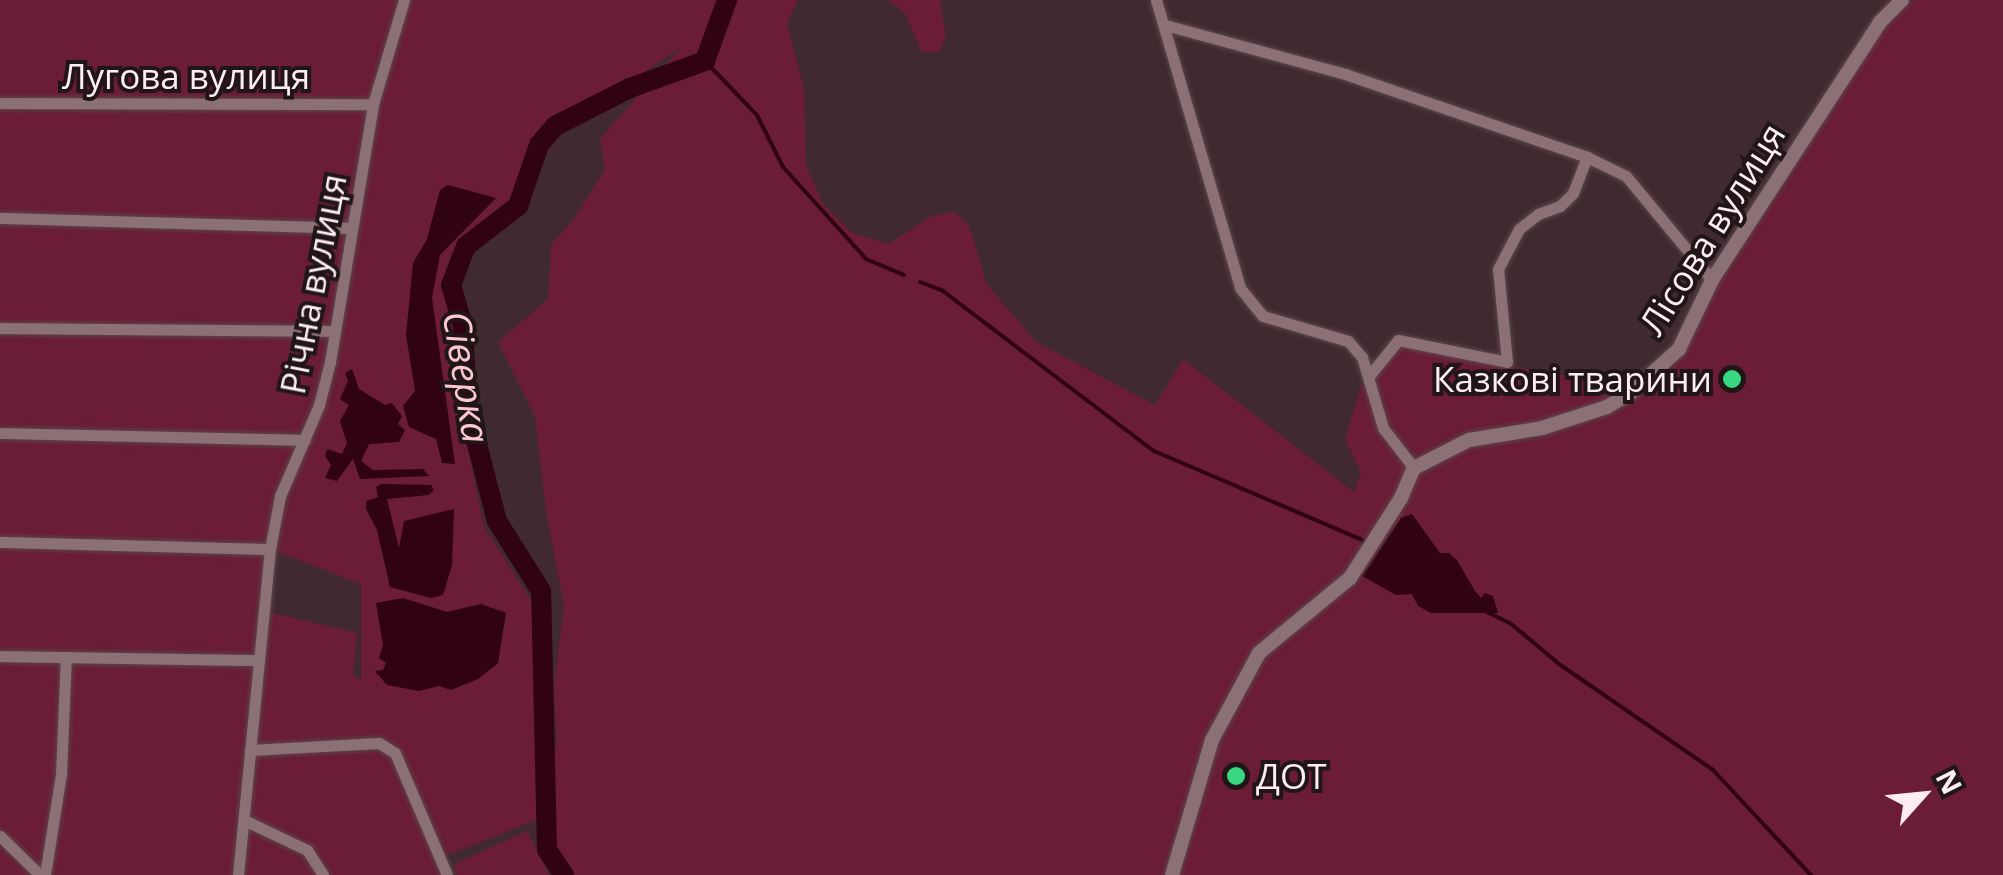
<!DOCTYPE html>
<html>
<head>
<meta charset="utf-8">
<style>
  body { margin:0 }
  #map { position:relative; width:2003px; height:875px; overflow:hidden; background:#402a2f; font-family:"Open Sans",sans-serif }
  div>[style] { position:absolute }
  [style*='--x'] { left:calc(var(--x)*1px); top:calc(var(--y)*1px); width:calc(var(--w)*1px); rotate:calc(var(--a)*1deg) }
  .green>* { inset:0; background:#6b1c37 }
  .water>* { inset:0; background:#300212 }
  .stream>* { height:4px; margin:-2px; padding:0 2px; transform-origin:2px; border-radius:2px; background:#300212 }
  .river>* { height:20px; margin:-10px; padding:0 10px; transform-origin:10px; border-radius:10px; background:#300212 }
  .roads { filter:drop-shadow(0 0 2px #5a474b) drop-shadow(0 0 2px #5a474b) }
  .minor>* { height:11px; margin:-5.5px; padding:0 5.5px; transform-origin:5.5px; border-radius:5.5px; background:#8b7076 }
  .tertiary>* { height:14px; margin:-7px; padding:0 7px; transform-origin:7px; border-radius:7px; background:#8b7076 }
  .dots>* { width:28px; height:28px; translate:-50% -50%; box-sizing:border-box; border:5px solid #201618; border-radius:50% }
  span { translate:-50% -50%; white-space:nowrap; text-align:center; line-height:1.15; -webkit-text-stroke:8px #201618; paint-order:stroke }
  .street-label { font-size:35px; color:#fdedf0 }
  .poi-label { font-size:35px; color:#fdedf0 }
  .right { translate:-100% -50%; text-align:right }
  .left { translate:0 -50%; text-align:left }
  .water-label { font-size:38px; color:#fdc7d2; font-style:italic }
  .north { position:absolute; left:1873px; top:745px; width:100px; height:100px; -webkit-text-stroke:8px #201618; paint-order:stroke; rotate:63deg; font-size:28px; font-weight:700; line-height:40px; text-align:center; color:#fdedf0 }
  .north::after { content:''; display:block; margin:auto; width:35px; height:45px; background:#fdedf0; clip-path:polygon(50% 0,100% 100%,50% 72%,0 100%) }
</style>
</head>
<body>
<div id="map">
  <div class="green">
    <div style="clip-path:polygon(evenodd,0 0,798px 0,787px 24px,804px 88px,806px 165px,823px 204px,853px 233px,888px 244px,932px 216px,955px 212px,970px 227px,986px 283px,1036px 342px,1155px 405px,1183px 359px,1354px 492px,1361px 473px,1345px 439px,1361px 386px,1396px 346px,1629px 387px,1653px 377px,1885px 27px,1913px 0,2003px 0,2003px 875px,559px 875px,542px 852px,557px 736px,554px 686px,564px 606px,546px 511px,535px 416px,498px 342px,548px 299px,551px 245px,573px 220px,605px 169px,600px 139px,682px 46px,642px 74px,560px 115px,535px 140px,512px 200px,460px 243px,442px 281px,458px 342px,456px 392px,484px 527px,532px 602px,539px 819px,435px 860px,442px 875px,0 875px,0 0,270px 549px,361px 584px,361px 680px,353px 675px,357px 633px,264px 611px,270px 549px)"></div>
    <div style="clip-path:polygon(887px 0,940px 0,946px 37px,939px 52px,922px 52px,904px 12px)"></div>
    <div style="clip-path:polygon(527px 831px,549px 875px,457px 875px,454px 864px)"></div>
  </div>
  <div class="water">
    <div style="clip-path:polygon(448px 185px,496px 198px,440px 255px,432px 298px,455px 464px,442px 463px,436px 439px,409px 427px,403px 406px,415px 391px,406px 335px,413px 263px,427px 239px,440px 190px)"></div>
    <div style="clip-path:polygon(352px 369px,359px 389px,385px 405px,392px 403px,402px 416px,398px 424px,405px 430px,399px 442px,369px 444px,361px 461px,373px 470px,423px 469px,429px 476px,360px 479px,353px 459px,337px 481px,325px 478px,331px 465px,325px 456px,327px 449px,342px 454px,347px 443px,340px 421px,349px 405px,340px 399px,348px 381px,345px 373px)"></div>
    <div style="clip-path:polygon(381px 484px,431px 485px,434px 490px,429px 495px,387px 499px,399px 548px,404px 521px,454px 509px,452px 565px,443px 595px,431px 598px,390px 587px,377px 530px,366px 509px,366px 501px,378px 497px,376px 487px)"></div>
    <div style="clip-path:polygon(1412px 514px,1440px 553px,1449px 553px,1457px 560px,1475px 591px,1481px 598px,1485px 593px,1493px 596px,1498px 613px,1431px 613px,1418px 606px,1412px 594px,1396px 595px,1362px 576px,1401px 518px)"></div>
    <div style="clip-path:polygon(403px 598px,447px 612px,481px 604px,506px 613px,498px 663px,478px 679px,451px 690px,439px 686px,419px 691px,387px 685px,375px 671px,383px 670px,386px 663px,379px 658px,383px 645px,376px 603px)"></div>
  </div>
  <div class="stream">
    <div style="--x:705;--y:61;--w:75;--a:46.1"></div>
    <div style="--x:757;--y:115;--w:58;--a:63.4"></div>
    <div style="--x:783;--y:167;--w:124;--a:47.9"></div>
    <div style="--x:866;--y:259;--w:41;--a:22.8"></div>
    <div style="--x:920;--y:282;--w:25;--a:21"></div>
    <div style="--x:943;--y:291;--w:265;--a:37.2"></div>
    <div style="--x:1154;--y:451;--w:227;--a:23.1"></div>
    <div style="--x:1487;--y:612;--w:25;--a:26"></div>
    <div style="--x:1510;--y:623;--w:64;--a:39.9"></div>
    <div style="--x:1559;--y:664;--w:187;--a:34.5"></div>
    <div style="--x:1713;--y:770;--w:144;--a:47"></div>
  </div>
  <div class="river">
    <div style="--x:564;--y:875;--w:30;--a:-124"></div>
    <div style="--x:547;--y:850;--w:259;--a:-91.3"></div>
    <div style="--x:541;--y:591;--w:83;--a:-122.2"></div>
    <div style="--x:497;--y:521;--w:119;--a:-104.6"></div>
    <div style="--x:467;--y:406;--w:80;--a:-92.9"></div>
    <div style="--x:463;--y:326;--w:43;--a:-106.3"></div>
    <div style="--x:451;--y:285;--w:42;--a:-69"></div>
    <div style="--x:466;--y:246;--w:66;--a:-37.6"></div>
    <div style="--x:518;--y:206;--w:65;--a:-71"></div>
    <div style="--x:539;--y:145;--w:25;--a:-50"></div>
    <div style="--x:555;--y:126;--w:84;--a:-26.9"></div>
    <div style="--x:630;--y:88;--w:80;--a:-19.8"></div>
    <div style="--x:705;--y:61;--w:65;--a:-70.2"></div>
  </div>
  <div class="roads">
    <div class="minor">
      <div style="--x:1156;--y:0;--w:300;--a:73.7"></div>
      <div style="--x:1240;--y:288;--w:36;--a:51"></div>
      <div style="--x:1263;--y:316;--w:89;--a:16.4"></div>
      <div style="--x:1348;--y:341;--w:21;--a:49"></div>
      <div style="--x:1362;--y:357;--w:74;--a:73.5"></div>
      <div style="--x:1383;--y:428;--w:51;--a:52.2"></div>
      <div style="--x:1165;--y:25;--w:187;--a:15.2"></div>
      <div style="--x:1345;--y:74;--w:256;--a:18.9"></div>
      <div style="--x:1587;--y:157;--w:43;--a:26"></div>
      <div style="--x:1626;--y:176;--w:135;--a:50.4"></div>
      <div style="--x:0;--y:103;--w:373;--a:0.2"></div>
      <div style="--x:0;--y:218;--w:349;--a:1.6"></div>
      <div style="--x:0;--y:328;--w:332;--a:0.5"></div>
      <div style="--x:1369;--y:376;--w:46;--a:-51.1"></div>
      <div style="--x:1398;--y:340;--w:111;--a:11.4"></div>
      <div style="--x:1507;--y:362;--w:93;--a:-95.5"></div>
      <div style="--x:1498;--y:269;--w:45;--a:-62.3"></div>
      <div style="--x:1519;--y:229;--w:24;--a:-38"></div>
      <div style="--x:1538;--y:214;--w:23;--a:-20"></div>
      <div style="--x:1560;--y:206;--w:18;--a:-45"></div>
      <div style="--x:1573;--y:193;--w:39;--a:-69"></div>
      <div style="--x:0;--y:433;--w:305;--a:1.3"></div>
      <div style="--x:0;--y:542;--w:270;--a:1.5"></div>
      <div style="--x:0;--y:656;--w:258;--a:0.9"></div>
      <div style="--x:250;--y:750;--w:129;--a:-3.1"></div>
      <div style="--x:379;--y:743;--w:19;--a:32"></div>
      <div style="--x:395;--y:753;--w:133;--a:66.9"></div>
      <div style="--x:244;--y:820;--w:70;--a:25.5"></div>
      <div style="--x:307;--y:850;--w:30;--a:57"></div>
      <div style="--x:0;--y:836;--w:56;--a:44.3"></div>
      <div style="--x:45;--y:875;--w:102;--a:-81"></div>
      <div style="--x:61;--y:774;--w:117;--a:-87.6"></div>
      <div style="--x:238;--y:875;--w:328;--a:-84.4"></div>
      <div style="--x:270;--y:549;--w:54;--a:-79.3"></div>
      <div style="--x:280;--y:496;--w:99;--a:-66.8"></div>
      <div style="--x:319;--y:405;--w:44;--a:-75.7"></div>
      <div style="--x:330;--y:362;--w:262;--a:-80.5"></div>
      <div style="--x:373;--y:104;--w:109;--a:-73.4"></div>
    </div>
    <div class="tertiary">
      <div style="--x:1172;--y:875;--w:141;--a:-73.5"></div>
      <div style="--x:1212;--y:740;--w:99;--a:-61.6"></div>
      <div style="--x:1259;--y:653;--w:118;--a:-39.5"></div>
      <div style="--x:1350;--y:578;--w:95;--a:-57.5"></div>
      <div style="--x:1401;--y:498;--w:33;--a:-67"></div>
      <div style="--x:1414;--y:468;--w:62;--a:-27"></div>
      <div style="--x:1469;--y:440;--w:74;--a:-9.3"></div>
      <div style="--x:1542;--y:428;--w:68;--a:-17.9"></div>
      <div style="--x:1607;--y:407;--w:27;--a:-31"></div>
      <div style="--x:1630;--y:393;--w:66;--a:-41.9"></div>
      <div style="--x:1679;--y:349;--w:76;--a:-64.4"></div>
      <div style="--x:1712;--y:280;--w:308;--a:-56.9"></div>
      <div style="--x:1880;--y:22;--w:31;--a:-45"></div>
    </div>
  </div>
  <div class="dots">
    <div style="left:1732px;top:379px;background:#37d880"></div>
    <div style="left:1236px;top:776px;background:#37d880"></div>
  </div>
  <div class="street-label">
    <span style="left:186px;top:76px">Лугова вулиця</span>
    <span style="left:1712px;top:229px;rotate:-58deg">Лісова вулиця</span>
    <span style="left:313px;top:284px;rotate:-79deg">Річна вулиця</span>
  </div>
  <div class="poi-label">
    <span class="right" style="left:1712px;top:379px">Казкові тварини</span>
    <span class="left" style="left:1256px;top:776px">ДОТ</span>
  </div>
  <div class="water-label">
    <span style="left:467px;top:377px;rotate:81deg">Сіверка</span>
  </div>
  <div class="north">N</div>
</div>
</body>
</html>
